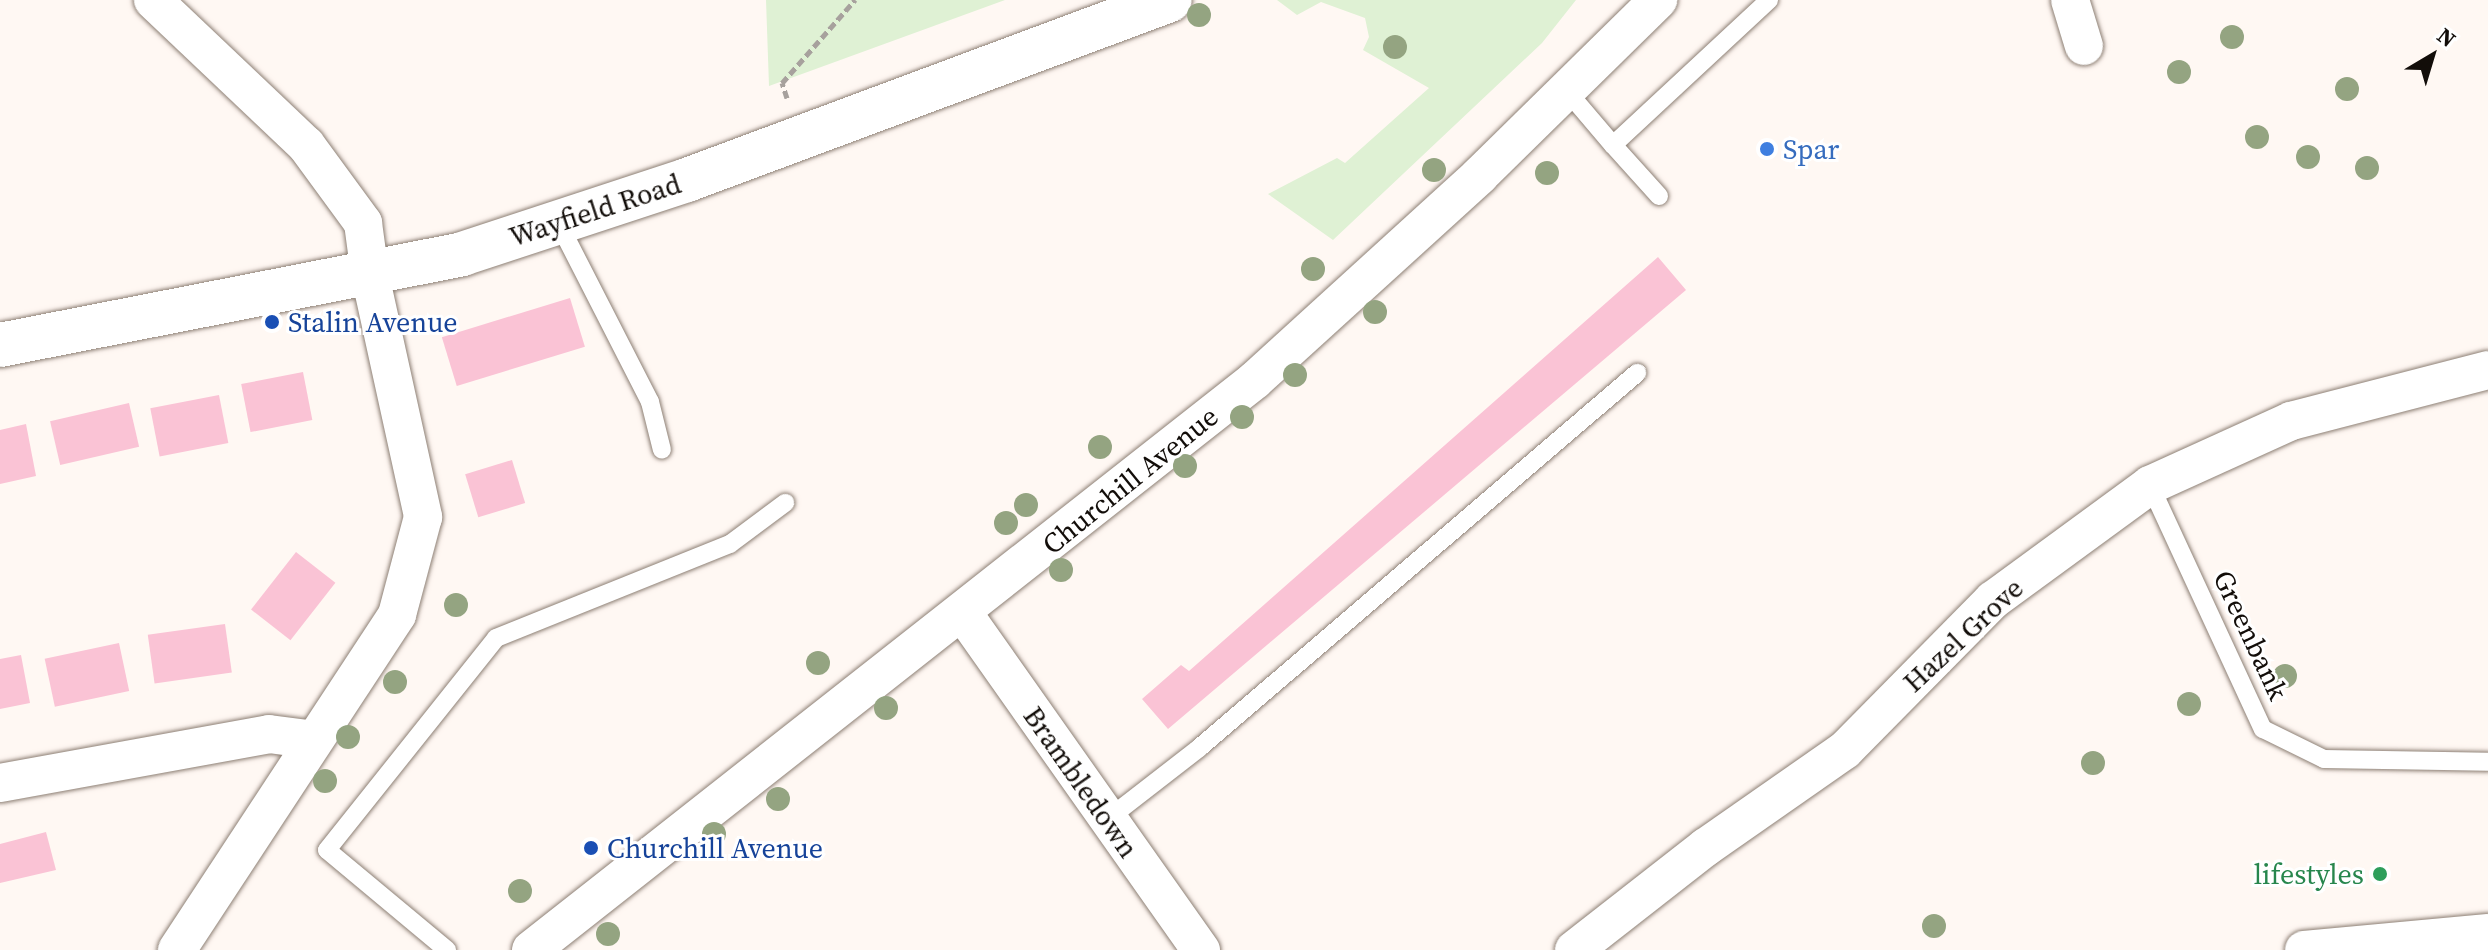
<!DOCTYPE html>
<html>
<head>
<meta charset="utf-8">
<style>
  body { margin:0 }
  #map { position:relative; width:2488px; height:950px; overflow:hidden; background:#fff8f3; font-family:"Source Serif 4",serif }
  div>[style] { position:absolute }
  [style*='--x'] { left:calc(var(--x)*1px); top:calc(var(--y)*1px); width:calc(var(--w)*1px); rotate:calc(var(--a)*1deg) }
  .green>* { inset:0; background:#dff1d4 }
  .building>* { inset:0; background:#fac3d5; transform-origin:0 0 }
  .path>* { height:5px; margin-top:-2.5px; transform-origin:0; background:repeating-linear-gradient(90deg,#a7a19d 0 8px,transparent 0 12px) }
  .roads { filter:drop-shadow(0 0 2px #8d7f74) drop-shadow(0 0 2px #8d7f74) }
  .service>* { height:18px; margin:-9px; padding:0 9px; transform-origin:9px; border-radius:9px; background:#fff }
  .minor>* { height:38px; margin:-19px; padding:0 19px; transform-origin:19px; border-radius:19px; background:#fff }
  .tertiary>* { height:44px; margin:-22px; padding:0 22px; transform-origin:22px; border-radius:22px; background:#fff }
  .trees>* { width:24px; height:24px; margin:-12px; border-radius:50%; background:#94a481 }
  .dots>* { width:22px; height:22px; translate:-50% -50%; box-sizing:border-box; border:4px solid #fff; border-radius:50% }
  span { translate:-50% -50%; white-space:nowrap; text-align:center; line-height:1.15; -webkit-text-stroke:6px #fff; paint-order:stroke }
  .shop-label { font-size:28px; color:#366cbe }
  .left { translate:0 -50%; text-align:left }
  .street-label { font-size:28px; color:#120d09 }
  .transit-label { font-size:28px; color:#164399 }
  .leisure-label { font-size:28px; color:#27864d }
  .right { translate:-100% -50%; text-align:right }
  .north { position:absolute; left:2392px; top:16px; width:80px; height:80px; -webkit-text-stroke:6px #fff; paint-order:stroke; rotate:38deg; font-size:22px; font-weight:700; line-height:32px; text-align:center; color:#120d09 }
  .north::after { content:''; display:block; margin:auto; width:28px; height:36px; background:#120d09; clip-path:polygon(50% 0,100% 100%,50% 72%,0 100%) }
</style>
</head>
<body>
<div id="map">
  <div class="green">
    <div style="clip-path:polygon(766px 0,1005px 0,769px 86px)"></div>
    <div style="clip-path:polygon(1277px 0,1576px 0,1542px 43px,1333px 240px,1268px 194px,1337px 158px,1345px 163px,1429px 88px,1363px 50px,1369px 37px,1365px 18px,1321px 2px,1297px 15px)"></div>
  </div>
  <div class="building">
    <div style="clip-path:polygon(1658px 257px,1686px 290px,1168px 729px,1142px 699px,1181px 665px,1189px 671px)"></div>
    <div style="left:570px;top:298px;width:51px;height:134px;rotate:73deg"></div>
    <div style="left:303px;top:372px;width:49px;height:63px;rotate:79deg"></div>
    <div style="left:219px;top:395px;width:49px;height:70px;rotate:79deg"></div>
    <div style="left:129px;top:403px;width:45px;height:81px;rotate:77deg"></div>
    <div style="clip-path:polygon(26px 424px,36px 476px,0 484px,0 430px)"></div>
    <div style="left:512px;top:460px;width:45px;height:49px;rotate:73deg"></div>
    <div style="left:296px;top:552px;width:50px;height:73px;rotate:38deg"></div>
    <div style="left:225px;top:624px;width:49px;height:78px;rotate:82deg"></div>
    <div style="left:119px;top:643px;width:49px;height:76px;rotate:78deg"></div>
    <div style="clip-path:polygon(21px 655px,30px 703px,0 709px,0 659px)"></div>
    <div style="clip-path:polygon(46px 832px,56px 870px,0 883px,0 844px)"></div>
  </div>
  <div class="path">
    <div style="--x:787;--y:98;--w:16;--a:-108"></div>
    <div style="--x:782;--y:83;--w:111;--a:-48.7"></div>
  </div>
  <div class="roads">
    <div class="service">
      <div style="--x:1567;--y:91;--w:71;--a:49.6"></div>
      <div style="--x:1659;--y:196;--w:69;--a:-132"></div>
      <div style="--x:1613;--y:145;--w:213;--a:-42.9"></div>
      <div style="--x:558;--y:222;--w:202;--a:62.9"></div>
      <div style="--x:650;--y:402;--w:49;--a:76"></div>
      <div style="--x:2150;--y:485;--w:269;--a:65.2"></div>
      <div style="--x:2263;--y:729;--w:68;--a:26.2"></div>
      <div style="--x:2324;--y:759;--w:164;--a:1"></div>
      <div style="--x:1105;--y:821;--w:119;--a:-37.8"></div>
      <div style="--x:1199;--y:748;--w:577;--a:-40.57"></div>
      <div style="--x:447;--y:950;--w:156;--a:-140.2"></div>
      <div style="--x:327;--y:850;--w:271;--a:-51.4"></div>
      <div style="--x:496;--y:638;--w:252;--a:-21.9"></div>
      <div style="--x:730;--y:544;--w:69;--a:-36.7"></div>
    </div>
    <div class="minor">
      <div style="--x:153;--y:0;--w:211;--a:43.5"></div>
      <div style="--x:306;--y:145;--w:97;--a:53.8"></div>
      <div style="--x:363;--y:223;--w:52;--a:82.3"></div>
      <div style="--x:370;--y:275;--w:248;--a:77.6"></div>
      <div style="--x:423;--y:517;--w:101;--a:104.9"></div>
      <div style="--x:397;--y:615;--w:401;--a:123.3"></div>
      <div style="--x:2070;--y:0;--w:48;--a:73.1"></div>
      <div style="--x:963;--y:613;--w:413;--a:54.8"></div>
      <div style="--x:0;--y:783;--w:273;--a:-10.3"></div>
      <div style="--x:269;--y:734;--w:45;--a:7.6"></div>
      <div style="--x:531;--y:950;--w:921;--a:-38.21"></div>
      <div style="--x:1255;--y:380;--w:304;--a:-42.3"></div>
      <div style="--x:1480;--y:175;--w:250;--a:-44.5"></div>
      <div style="--x:1574;--y:950;--w:167;--a:-38"></div>
      <div style="--x:1706;--y:847;--w:169;--a:-34.9"></div>
      <div style="--x:1845;--y:750;--w:211;--a:-45.4"></div>
      <div style="--x:1993;--y:600;--w:195;--a:-36.2"></div>
      <div style="--x:2150;--y:485;--w:155;--a:-24.4"></div>
      <div style="--x:2291;--y:421;--w:203;--a:-14.5"></div>
      <div style="--x:2304;--y:950;--w:185;--a:-5.3"></div>
    </div>
    <div class="tertiary">
      <div style="--x:0;--y:345;--w:471;--a:-11.1"></div>
      <div style="--x:462;--y:254;--w:237;--a:-18.2"></div>
      <div style="--x:687;--y:180;--w:515;--a:-20.44"></div>
    </div>
  </div>
  <div class="trees">
    <div style="left:1199px;top:15px"></div>
    <div style="left:2232px;top:37px"></div>
    <div style="left:1395px;top:47px"></div>
    <div style="left:2179px;top:72px"></div>
    <div style="left:2347px;top:89px"></div>
    <div style="left:2257px;top:137px"></div>
    <div style="left:2308px;top:157px"></div>
    <div style="left:2367px;top:168px"></div>
    <div style="left:1434px;top:170px"></div>
    <div style="left:1547px;top:173px"></div>
    <div style="left:1313px;top:269px"></div>
    <div style="left:1375px;top:312px"></div>
    <div style="left:1295px;top:375px"></div>
    <div style="left:1242px;top:417px"></div>
    <div style="left:1100px;top:447px"></div>
    <div style="left:1185px;top:466px"></div>
    <div style="left:1026px;top:505px"></div>
    <div style="left:1006px;top:523px"></div>
    <div style="left:1061px;top:570px"></div>
    <div style="left:456px;top:605px"></div>
    <div style="left:818px;top:663px"></div>
    <div style="left:2285px;top:676px"></div>
    <div style="left:395px;top:682px"></div>
    <div style="left:2189px;top:704px"></div>
    <div style="left:886px;top:708px"></div>
    <div style="left:348px;top:737px"></div>
    <div style="left:2093px;top:763px"></div>
    <div style="left:325px;top:781px"></div>
    <div style="left:778px;top:799px"></div>
    <div style="left:714px;top:834px"></div>
    <div style="left:520px;top:891px"></div>
    <div style="left:1934px;top:926px"></div>
    <div style="left:608px;top:934px"></div>
  </div>
  <div class="dots">
    <div style="left:1767px;top:149px;background:#3f7fe0"></div>
    <div style="left:272px;top:322px;background:#1a4fb4"></div>
    <div style="left:591px;top:848px;background:#1a4fb4"></div>
    <div style="left:2380px;top:874px;background:#2e9e5b"></div>
  </div>
  <div class="shop-label">
    <span class="left" style="left:1783px;top:149px">Spar</span>
  </div>
  <div class="street-label">
    <span style="left:595px;top:210px;rotate:-18deg">Wayfield Road</span>
    <span style="left:1130px;top:480px;rotate:-39deg">Churchill Avenue</span>
    <span style="left:1963px;top:635px;rotate:-43deg">Hazel Grove</span>
    <span style="left:2251px;top:635px;rotate:65deg">Greenbank</span>
    <span style="left:1081px;top:782px;rotate:55deg">Brambledown</span>
  </div>
  <div class="transit-label">
    <span class="left" style="left:288px;top:322px">Stalin Avenue</span>
    <span class="left" style="left:607px;top:848px">Churchill Avenue</span>
  </div>
  <div class="leisure-label">
    <span class="right" style="left:2364px;top:874px">lifestyles</span>
  </div>
  <div class="north">N</div>
</div>
</body>
</html>
